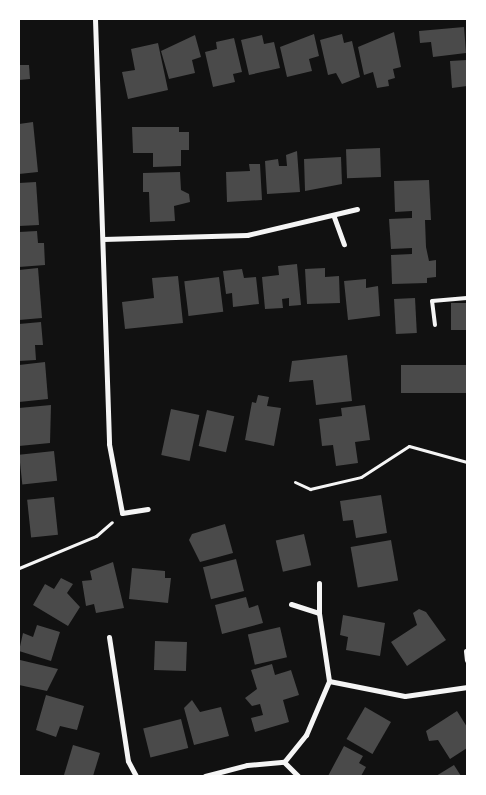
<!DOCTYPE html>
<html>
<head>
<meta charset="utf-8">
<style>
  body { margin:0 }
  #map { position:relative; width:486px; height:795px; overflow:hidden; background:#111; font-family:"Source Sans 3",sans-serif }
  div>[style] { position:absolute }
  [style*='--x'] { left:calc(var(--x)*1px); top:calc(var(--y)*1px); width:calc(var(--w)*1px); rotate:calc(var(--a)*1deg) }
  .building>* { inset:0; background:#4a4a4a; transform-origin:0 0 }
  .path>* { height:3px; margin:-1.5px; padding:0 1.5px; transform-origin:1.5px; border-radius:1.5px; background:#f5f5f5 }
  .service>* { height:4px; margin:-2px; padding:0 2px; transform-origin:2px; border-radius:2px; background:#f5f5f5 }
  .minor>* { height:5px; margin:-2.5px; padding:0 2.5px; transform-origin:2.5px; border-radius:2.5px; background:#f5f5f5 }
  span { translate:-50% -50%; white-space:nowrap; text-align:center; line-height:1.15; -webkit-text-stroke:4px #fff; paint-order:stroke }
  .frame { position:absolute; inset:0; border:20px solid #fff; pointer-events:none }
</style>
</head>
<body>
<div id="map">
  <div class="building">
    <div style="clip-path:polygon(464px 27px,466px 53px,433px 57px,431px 42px,420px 43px,419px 31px)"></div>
    <div style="clip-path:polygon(394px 32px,401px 67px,393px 69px,395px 78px,388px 80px,389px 86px,377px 88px,373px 72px,364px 75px,358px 47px)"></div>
    <div style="clip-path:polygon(314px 34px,319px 56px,309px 59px,312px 71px,287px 77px,280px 47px)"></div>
    <div style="clip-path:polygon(342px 34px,344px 43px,352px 41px,360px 77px,342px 84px,336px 73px,328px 75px,320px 40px)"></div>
    <div style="clip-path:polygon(195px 35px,201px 57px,192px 60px,195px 73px,169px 79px,161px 51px)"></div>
    <div style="clip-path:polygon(262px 35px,264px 44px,274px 42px,280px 68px,249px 75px,241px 40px)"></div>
    <div style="clip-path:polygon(234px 38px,242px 72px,233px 74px,235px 82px,213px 87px,205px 52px,217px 49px,216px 42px)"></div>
    <div style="clip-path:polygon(158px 43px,168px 90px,128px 99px,122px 72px,135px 70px,131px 49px)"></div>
    <div style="clip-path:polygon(467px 60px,467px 86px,452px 88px,450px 61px)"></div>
    <div style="clip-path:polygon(19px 65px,29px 65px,30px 79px,19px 80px)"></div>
    <div style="clip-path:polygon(33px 122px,38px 172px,19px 174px,19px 124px)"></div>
    <div style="clip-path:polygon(132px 127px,179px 127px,179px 132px,189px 132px,189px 150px,181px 150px,181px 166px,153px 167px,153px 153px,133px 153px)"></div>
    <div style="left:380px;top:148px;width:29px;height:34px;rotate:88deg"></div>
    <div style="clip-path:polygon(297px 151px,300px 192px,267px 194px,265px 161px,278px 159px,279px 166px,287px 166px,286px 155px)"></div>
    <div style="clip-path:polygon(341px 157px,342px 184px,305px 191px,304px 159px)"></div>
    <div style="clip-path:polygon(249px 164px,260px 164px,262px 200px,227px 202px,226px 172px,250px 171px)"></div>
    <div style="clip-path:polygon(180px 172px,181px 190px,189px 194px,190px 202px,174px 206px,175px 221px,150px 222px,149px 192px,143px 192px,143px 173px)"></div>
    <div style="clip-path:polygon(429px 180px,431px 220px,425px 220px,426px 247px,429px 261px,436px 260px,436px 277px,427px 278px,427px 283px,392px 284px,391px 255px,412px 254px,412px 248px,391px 249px,389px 219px,412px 218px,412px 211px,395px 212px,394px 181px)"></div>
    <div style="clip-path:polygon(36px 182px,39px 225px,19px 226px,19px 183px)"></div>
    <div style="clip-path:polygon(37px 231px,38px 243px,44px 243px,45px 265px,19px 267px,19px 232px)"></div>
    <div style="clip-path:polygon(297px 264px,301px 305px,289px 306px,289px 298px,282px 299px,283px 308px,265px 309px,262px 277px,279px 275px,278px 266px)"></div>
    <div style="clip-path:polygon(38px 268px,42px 318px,19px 320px,19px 270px)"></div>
    <div style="clip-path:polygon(325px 268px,325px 277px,339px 276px,340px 303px,307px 304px,305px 269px)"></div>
    <div style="clip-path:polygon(242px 269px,244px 278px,256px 277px,259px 304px,233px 307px,232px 293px,226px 294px,223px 271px)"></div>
    <div style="clip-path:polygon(178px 276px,183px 323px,125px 329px,122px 302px,154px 298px,152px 278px)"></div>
    <div style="left:219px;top:277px;width:35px;height:35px;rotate:83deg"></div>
    <div style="clip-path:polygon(366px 279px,366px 288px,378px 286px,380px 316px,348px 320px,344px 281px)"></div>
    <div style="left:415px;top:298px;width:35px;height:21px;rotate:87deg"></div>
    <div style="left:467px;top:303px;width:27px;height:16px;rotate:90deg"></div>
    <div style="clip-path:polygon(41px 322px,43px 345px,35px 345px,36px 360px,19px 361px,19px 324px)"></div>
    <div style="clip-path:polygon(347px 355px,352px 401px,316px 405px,313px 380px,289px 382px,292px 361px)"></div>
    <div style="clip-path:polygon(45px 362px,48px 399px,19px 402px,19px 365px)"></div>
    <div style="left:467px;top:365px;width:28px;height:66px;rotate:90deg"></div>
    <div style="clip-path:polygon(258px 395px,269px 397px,267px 406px,281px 408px,274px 446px,245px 440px,252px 402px,256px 403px)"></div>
    <div style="clip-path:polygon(51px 405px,50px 443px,19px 446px,19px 408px)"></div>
    <div style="clip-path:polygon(365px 405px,370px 440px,355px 442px,358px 463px,336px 466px,333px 445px,322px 446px,319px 419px,342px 416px,341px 408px)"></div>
    <div style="left:171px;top:409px;width:29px;height:47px;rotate:12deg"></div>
    <div style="left:207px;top:410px;width:28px;height:37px;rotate:13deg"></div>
    <div style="left:54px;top:451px;width:30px;height:35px;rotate:84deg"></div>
    <div style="clip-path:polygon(381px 495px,387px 533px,356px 538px,353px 520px,343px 521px,340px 501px)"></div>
    <div style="left:54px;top:497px;width:38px;height:27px;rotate:84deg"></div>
    <div style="clip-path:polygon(225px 524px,233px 553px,200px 562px,189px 540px,192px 534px)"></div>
    <div style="left:304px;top:534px;width:32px;height:29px;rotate:77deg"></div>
    <div style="left:391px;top:540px;width:41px;height:41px;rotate:80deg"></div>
    <div style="left:236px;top:559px;width:33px;height:34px;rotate:76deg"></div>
    <div style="clip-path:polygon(113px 562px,124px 608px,96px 613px,94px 604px,86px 606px,82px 581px,92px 580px,90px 571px)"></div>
    <div style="clip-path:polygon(132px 568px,165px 571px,165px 578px,171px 578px,168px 603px,129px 599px)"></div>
    <div style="clip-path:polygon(61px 578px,73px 584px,67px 593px,80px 607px,68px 626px,33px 605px,45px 584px,54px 589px)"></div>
    <div style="clip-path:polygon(246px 597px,249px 608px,258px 605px,263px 623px,222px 634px,215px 605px)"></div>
    <div style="clip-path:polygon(419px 609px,426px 612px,446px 640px,407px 666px,391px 642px,417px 625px,413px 613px)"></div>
    <div style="clip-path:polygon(343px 615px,385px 623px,380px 656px,346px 650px,348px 637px,340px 635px)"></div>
    <div style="clip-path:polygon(37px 625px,60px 632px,51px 661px,19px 651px,23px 633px,33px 637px)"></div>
    <div style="left:280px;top:627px;width:31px;height:33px;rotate:77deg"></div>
    <div style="left:155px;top:641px;width:32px;height:29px;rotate:2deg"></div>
    <div style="clip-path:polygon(20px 660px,58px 669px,47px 691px,19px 685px)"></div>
    <div style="clip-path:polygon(272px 664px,275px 675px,291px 670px,299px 695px,283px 700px,289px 722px,255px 732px,251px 718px,263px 715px,260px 704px,252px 706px,245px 698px,257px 689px,251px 670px)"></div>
    <div style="clip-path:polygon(46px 695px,84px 706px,77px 730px,60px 726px,56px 737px,36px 730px)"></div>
    <div style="clip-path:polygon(192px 700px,200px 712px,221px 707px,229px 736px,194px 745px,184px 708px)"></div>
    <div style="left:365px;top:707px;width:30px;height:37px;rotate:30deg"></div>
    <div style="clip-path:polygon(457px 711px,467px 727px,467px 748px,450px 759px,438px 740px,429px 741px,426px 731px)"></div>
    <div style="left:181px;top:719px;width:30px;height:39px;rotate:76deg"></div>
    <div style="clip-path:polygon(73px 745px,100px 753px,93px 776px,64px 775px)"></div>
    <div style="clip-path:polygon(344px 746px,363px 756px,359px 763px,366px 767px,361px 776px,328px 776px)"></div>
    <div style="clip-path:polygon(454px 765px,461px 776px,436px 776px)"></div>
  </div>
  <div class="path">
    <div style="--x:295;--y:482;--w:17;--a:25"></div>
    <div style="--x:310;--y:489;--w:52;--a:-13.2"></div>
    <div style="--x:361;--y:477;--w:57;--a:-32.9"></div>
    <div style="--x:409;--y:446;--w:60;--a:15.4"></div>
    <div style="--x:19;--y:568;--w:83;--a:-22.6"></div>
    <div style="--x:96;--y:536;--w:21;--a:-41"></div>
  </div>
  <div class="service">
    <div style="--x:435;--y:325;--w:24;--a:-97"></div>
    <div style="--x:432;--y:301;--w:35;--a:-5"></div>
  </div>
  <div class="minor">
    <div style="--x:95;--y:19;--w:425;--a:88.1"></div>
    <div style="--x:109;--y:444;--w:70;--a:79.3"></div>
    <div style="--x:122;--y:513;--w:26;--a:-9"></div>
    <div style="--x:334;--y:217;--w:29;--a:70"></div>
    <div style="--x:103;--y:239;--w:144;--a:-1.6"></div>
    <div style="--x:247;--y:235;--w:113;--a:-13.3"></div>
    <div style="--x:291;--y:604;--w:29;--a:18"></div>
    <div style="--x:319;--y:613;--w:30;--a:-90"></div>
    <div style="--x:319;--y:613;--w:69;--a:81.6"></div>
    <div style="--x:109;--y:637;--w:125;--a:81.3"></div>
    <div style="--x:128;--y:761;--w:17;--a:62"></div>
    <div style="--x:466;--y:651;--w:9;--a:84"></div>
    <div style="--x:284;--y:762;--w:20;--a:45"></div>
    <div style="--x:205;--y:776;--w:43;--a:-14.7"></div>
    <div style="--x:247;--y:765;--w:37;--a:-5"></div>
    <div style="--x:284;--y:762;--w:35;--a:-51"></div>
    <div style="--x:306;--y:735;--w:59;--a:-66.9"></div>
    <div style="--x:329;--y:681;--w:77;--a:11.2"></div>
    <div style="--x:405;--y:696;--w:63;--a:-8.3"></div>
  </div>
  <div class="frame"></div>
</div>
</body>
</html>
